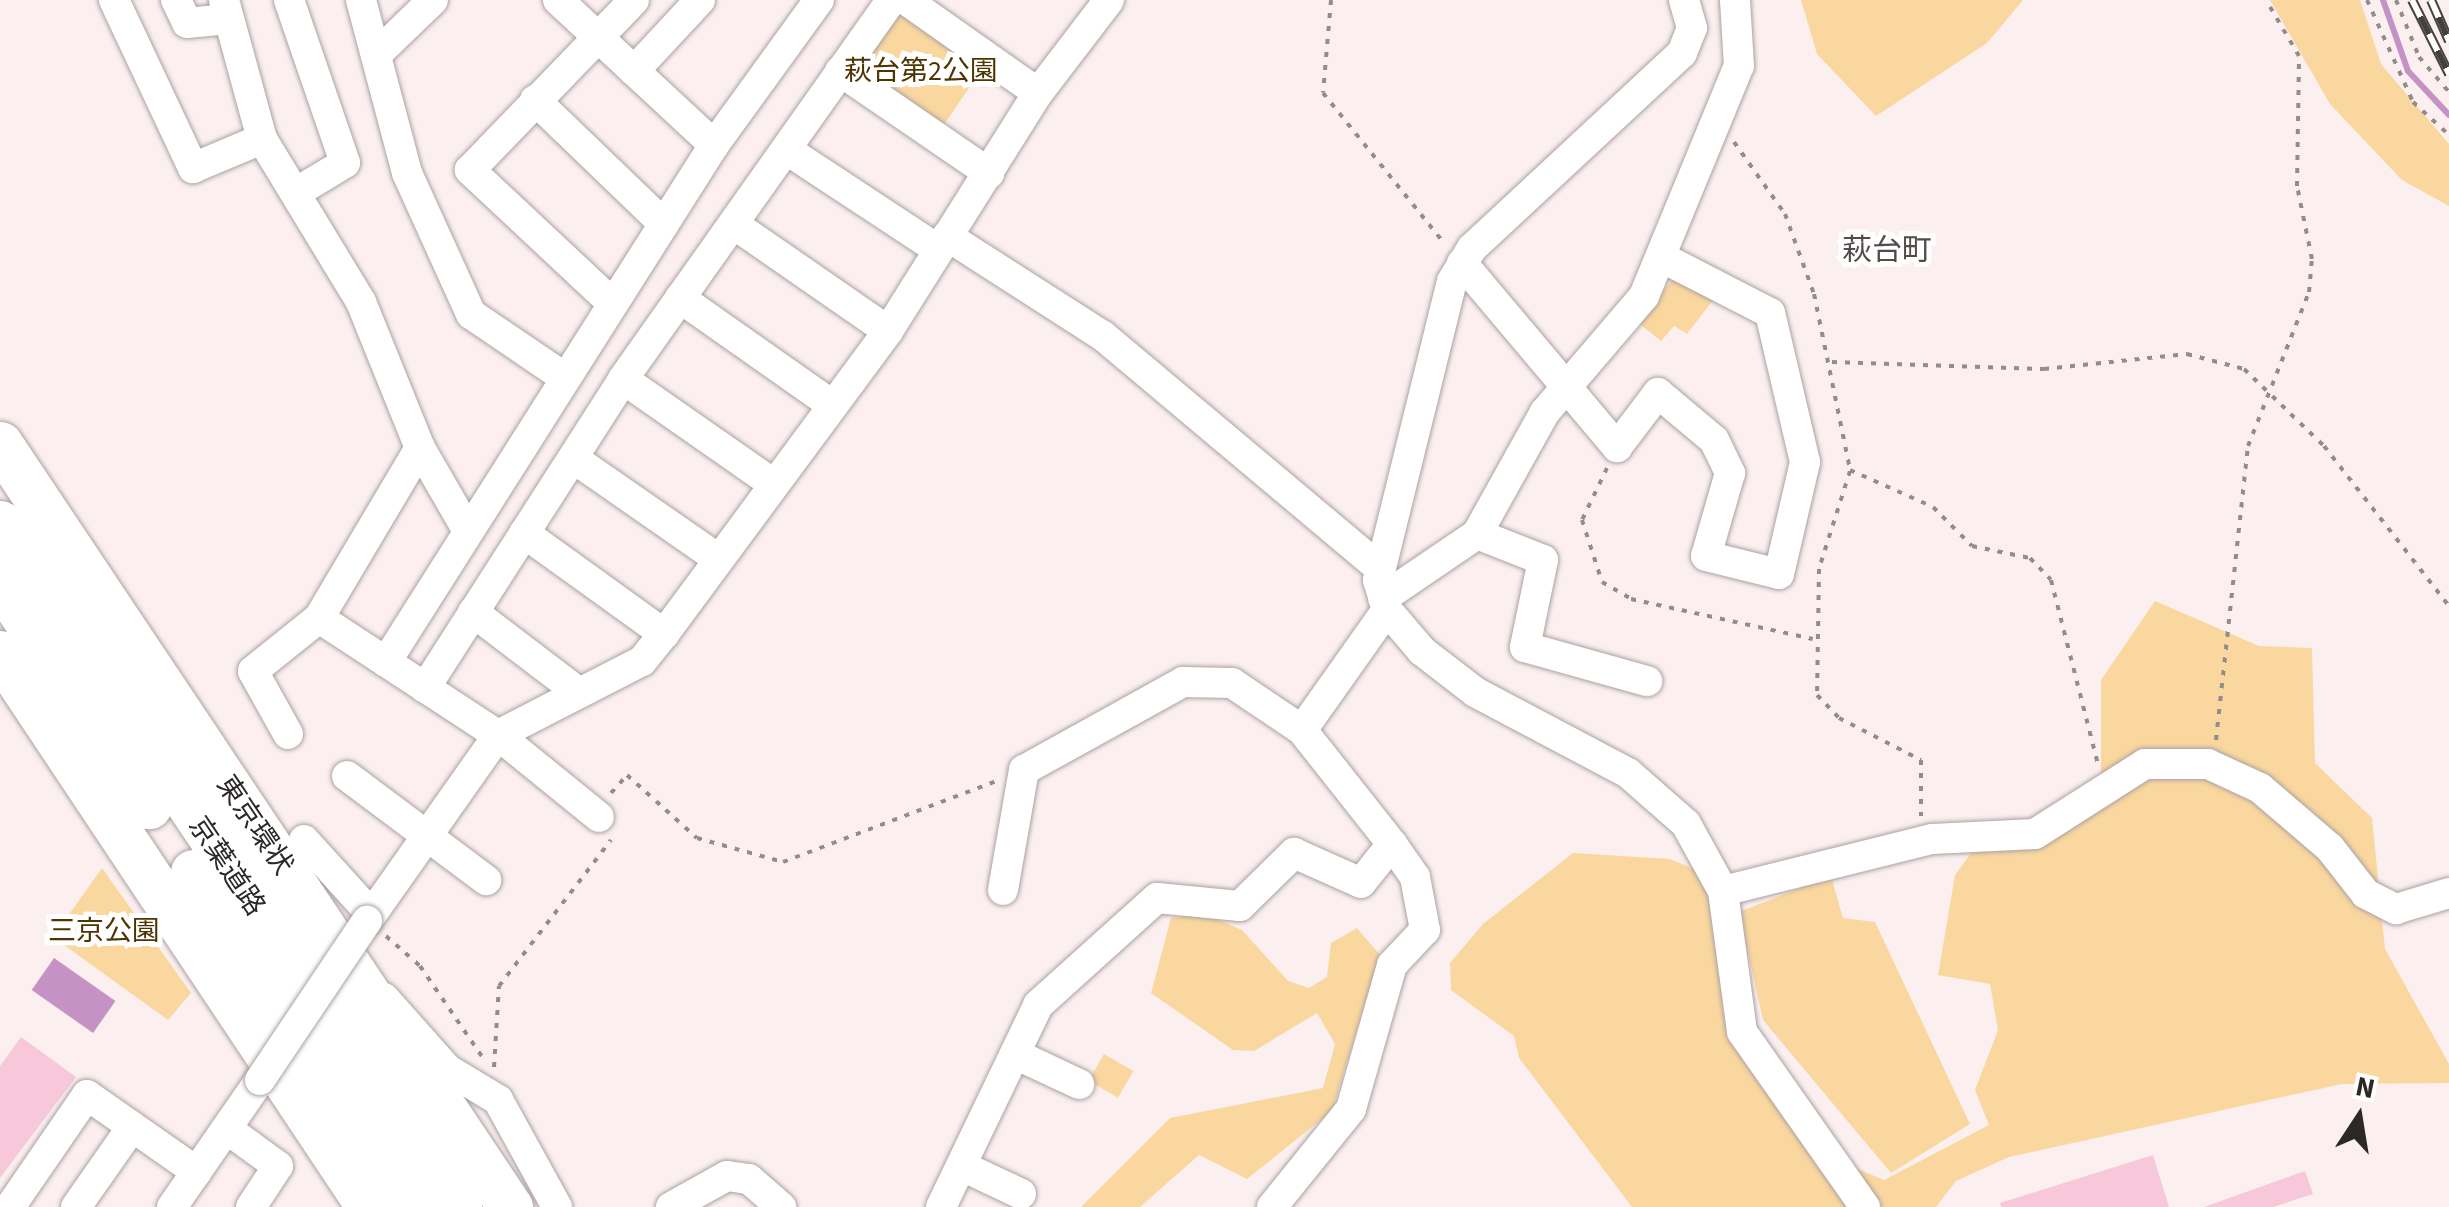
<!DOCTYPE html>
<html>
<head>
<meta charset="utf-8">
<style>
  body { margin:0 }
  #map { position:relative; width:2449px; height:1207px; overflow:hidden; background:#fbf0ef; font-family:"Source Sans 3","Noto Sans JP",sans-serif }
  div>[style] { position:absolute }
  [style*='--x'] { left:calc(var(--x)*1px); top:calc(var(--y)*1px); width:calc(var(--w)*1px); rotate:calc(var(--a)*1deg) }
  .green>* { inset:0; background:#fad79f; transform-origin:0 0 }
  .water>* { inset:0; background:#c592c5; transform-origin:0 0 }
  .stream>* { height:6px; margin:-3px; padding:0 3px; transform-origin:3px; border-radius:3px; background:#c592c5 }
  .building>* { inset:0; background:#f6c8d9 }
  .path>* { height:4px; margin-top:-2px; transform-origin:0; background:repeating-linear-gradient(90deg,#948c8c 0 5px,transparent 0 13px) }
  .roads { filter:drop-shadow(0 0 2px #aca1a1) drop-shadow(0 0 2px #aca1a1) }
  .minor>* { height:30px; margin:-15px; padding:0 15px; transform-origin:15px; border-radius:15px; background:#fff }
  .highway>* { height:45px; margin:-22.5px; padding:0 22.5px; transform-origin:22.5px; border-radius:22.5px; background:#fff }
  .rail>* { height:10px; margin-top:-5px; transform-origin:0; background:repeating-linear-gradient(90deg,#fff 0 19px,#44403f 0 38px); box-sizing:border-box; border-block:2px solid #44403f }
  .bridges { filter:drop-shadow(0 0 2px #aca1a1) drop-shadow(0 0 2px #aca1a1) }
  .minor-bridge>* { height:30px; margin:-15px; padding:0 15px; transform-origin:15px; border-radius:15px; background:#fff }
  span { translate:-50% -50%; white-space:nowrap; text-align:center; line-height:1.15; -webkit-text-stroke:10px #fff; paint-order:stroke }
  .park-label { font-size:28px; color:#4e3400 }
  .street-label { font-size:28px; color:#2c2828 }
  .neighbourhood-label { font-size:30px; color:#534a4a }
  .north { position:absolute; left:2309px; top:1067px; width:100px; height:100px; -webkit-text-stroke:8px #fff; paint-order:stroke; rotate:12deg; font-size:28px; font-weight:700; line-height:40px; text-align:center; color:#2c2828 }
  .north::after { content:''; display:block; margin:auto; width:35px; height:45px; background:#2c2828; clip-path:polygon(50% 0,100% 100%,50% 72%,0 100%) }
</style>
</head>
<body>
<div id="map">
  <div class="green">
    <div style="clip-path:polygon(1801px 0,2023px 0,1987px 43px,1876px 116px,1817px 54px)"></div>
    <div style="clip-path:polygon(2270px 0,2360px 0,2381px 64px,2449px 144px,2449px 206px,2402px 180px,2330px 104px)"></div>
    <div style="clip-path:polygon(894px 16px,911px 17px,986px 63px,939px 132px,854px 74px)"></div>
    <div style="clip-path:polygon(1674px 278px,1713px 300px,1687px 334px,1674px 326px,1661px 341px,1637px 322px)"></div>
    <div style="clip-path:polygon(2155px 601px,2259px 646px,2312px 648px,2315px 763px,2372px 818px,2385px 949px,2449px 1064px,2449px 1083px,2342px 1084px,2009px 1157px,1956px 1181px,1936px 1207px,1632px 1207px,1519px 1058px,1514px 1036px,1451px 990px,1450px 963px,1483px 924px,1573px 853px,1670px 859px,1706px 874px,1724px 1004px,1813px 1150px,1884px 1180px,1989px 1125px,1975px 1090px,1998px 1030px,1990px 984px,1938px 975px,1955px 875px,1974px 849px,2101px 793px,2101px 680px)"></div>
    <div style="clip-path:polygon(102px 868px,191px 993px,168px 1020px,53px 937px)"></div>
    <div style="clip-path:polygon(1831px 876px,1843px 918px,1875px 922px,1970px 1124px,1891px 1173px,1763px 1020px,1739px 912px)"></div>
    <div style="clip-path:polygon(1205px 914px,1242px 930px,1288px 981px,1309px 988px,1327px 977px,1331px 943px,1357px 928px,1380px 955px,1332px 1111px,1247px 1179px,1199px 1155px,1140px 1207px,1081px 1207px,1170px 1118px,1323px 1088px,1335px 1044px,1317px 1013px,1254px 1051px,1233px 1050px,1151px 993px,1171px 918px)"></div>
    <div style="left:1104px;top:1054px;width:34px;height:31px;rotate:30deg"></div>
  </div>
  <div class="water">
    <div style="left:54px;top:958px;width:75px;height:39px;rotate:35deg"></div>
  </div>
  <div class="stream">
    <div style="--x:2383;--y:0;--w:75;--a:70.6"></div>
    <div style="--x:2408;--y:71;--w:60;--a:47"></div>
  </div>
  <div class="building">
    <div style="clip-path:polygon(21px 1037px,76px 1077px,0 1178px,0 1066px)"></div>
    <div style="clip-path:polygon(2153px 1155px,2169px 1207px,2001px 1207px,2000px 1203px)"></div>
    <div style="clip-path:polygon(2305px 1171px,2313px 1194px,2273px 1207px,2204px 1207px)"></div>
  </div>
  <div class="path">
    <div style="--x:1331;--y:0;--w:93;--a:94.9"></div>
    <div style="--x:1323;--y:93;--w:194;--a:51.1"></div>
    <div style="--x:2367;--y:0;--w:112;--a:65.7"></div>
    <div style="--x:2413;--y:102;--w:49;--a:42.5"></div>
    <div style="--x:2396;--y:0;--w:61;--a:68"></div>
    <div style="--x:2419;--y:57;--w:46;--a:49.4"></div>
    <div style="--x:1734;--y:142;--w:88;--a:54.7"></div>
    <div style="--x:1785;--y:214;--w:85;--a:70.1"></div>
    <div style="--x:1814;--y:294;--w:180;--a:78.4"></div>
    <div style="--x:1850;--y:470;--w:91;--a:24"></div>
    <div style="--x:1933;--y:507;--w:55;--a:45"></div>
    <div style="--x:1972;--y:546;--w:59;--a:11.7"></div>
    <div style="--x:2030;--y:558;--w:30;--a:46"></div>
    <div style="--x:2051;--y:580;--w:190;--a:75.7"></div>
    <div style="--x:1832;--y:362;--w:212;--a:1.9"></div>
    <div style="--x:2044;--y:369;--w:144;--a:-6"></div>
    <div style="--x:2187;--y:354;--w:59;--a:14.7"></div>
    <div style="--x:2244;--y:369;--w:111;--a:43.9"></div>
    <div style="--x:2324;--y:446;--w:203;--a:52"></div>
    <div style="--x:1607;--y:468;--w:58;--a:115.7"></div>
    <div style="--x:1582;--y:520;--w:65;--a:72.1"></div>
    <div style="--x:1602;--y:582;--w:34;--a:30"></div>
    <div style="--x:1631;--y:599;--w:186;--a:12.4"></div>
    <div style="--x:1850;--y:471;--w:103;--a:107.6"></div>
    <div style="--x:1819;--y:569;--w:126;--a:90.9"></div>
    <div style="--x:1817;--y:695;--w:32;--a:46"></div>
    <div style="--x:1839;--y:718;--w:92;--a:27.1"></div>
    <div style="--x:1921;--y:760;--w:56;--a:90"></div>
    <div style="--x:2216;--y:740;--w:296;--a:-83.8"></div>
    <div style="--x:2248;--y:446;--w:166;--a:-68.4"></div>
    <div style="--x:2309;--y:292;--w:33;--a:-85"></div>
    <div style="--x:2312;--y:259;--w:75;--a:-101.6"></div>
    <div style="--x:2297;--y:186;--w:130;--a:-89.1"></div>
    <div style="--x:2299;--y:56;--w:65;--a:-120.5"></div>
    <div style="--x:611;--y:793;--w:24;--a:-48"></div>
    <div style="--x:627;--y:775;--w:94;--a:42"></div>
    <div style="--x:697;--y:838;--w:89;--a:15.6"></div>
    <div style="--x:783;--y:862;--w:228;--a:-20.8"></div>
    <div style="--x:386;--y:936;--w:45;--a:41.4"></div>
    <div style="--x:420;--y:966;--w:115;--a:55.6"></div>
    <div style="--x:494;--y:1067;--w:81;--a:-86.5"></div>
    <div style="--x:499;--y:986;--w:184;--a:-52.5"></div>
  </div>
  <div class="roads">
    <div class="minor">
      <div style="--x:114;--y:0;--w:186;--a:64.8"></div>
      <div style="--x:193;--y:168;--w:75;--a:-22.8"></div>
      <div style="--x:176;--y:0;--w:25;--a:64"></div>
      <div style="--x:187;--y:23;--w:41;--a:-5.6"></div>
      <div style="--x:224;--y:0;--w:144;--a:74.7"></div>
      <div style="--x:262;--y:139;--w:191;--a:58.7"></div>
      <div style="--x:361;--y:302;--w:157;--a:68"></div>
      <div style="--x:420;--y:448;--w:96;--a:60"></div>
      <div style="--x:289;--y:0;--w:172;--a:71"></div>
      <div style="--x:345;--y:163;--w:56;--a:148.9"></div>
      <div style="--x:361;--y:0;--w:179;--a:75.1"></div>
      <div style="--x:407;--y:173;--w:155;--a:65.6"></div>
      <div style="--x:471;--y:314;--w:114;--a:34.2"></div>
      <div style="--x:558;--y:0;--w:213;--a:42.9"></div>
      <div style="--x:906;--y:0;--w:161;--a:35.2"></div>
      <div style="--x:1684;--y:0;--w:29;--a:74"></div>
      <div style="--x:1692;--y:28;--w:27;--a:112"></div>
      <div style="--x:1682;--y:53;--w:287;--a:137.1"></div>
      <div style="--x:1472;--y:248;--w:39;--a:121"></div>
      <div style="--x:1452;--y:281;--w:308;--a:103.9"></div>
      <div style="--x:1378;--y:580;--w:31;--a:73"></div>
      <div style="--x:1387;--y:610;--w:54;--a:49.5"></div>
      <div style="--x:1422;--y:651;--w:67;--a:37.7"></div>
      <div style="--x:1475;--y:692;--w:173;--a:27.9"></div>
      <div style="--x:1628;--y:773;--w:77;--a:41.3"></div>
      <div style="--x:1686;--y:824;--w:77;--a:61.1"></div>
      <div style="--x:1723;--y:891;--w:142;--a:82.3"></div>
      <div style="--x:1742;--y:1032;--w:214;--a:54.9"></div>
      <div style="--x:376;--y:55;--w:79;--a:-44"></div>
      <div style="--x:634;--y:71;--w:97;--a:-47.1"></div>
      <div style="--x:840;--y:71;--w:181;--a:34.4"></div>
      <div style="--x:535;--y:100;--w:179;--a:43.9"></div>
      <div style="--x:787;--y:150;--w:180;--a:33.4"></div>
      <div style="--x:735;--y:225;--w:186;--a:34.7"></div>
      <div style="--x:947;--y:236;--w:185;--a:32.7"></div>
      <div style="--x:1103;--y:336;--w:358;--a:40"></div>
      <div style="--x:1462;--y:263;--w:241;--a:49.9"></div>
      <div style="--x:1617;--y:447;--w:68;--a:-52.8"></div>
      <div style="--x:1658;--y:393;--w:73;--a:40"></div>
      <div style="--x:1714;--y:440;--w:37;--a:64"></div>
      <div style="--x:1730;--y:473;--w:86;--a:106.1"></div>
      <div style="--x:1706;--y:556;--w:75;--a:13.9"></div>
      <div style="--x:1779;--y:574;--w:115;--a:-76.9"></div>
      <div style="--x:1805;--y:462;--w:153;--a:-103.2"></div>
      <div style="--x:1770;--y:313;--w:120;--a:-152.8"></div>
      <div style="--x:680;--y:298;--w:186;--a:35.1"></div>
      <div style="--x:612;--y:303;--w:195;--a:-136.9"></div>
      <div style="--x:470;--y:170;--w:236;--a:-46"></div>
      <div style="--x:623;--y:379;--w:182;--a:34.9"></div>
      <div style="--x:573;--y:458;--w:175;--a:34.8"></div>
      <div style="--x:524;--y:533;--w:173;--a:35.8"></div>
      <div style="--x:1477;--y:534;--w:71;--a:21.5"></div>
      <div style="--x:1543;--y:560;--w:89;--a:101.7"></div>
      <div style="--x:1525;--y:647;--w:127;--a:15.6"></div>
      <div style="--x:1383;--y:598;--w:114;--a:-34.2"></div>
      <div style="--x:1477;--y:534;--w:140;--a:-60.9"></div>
      <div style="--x:1545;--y:412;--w:153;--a:-49.5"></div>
      <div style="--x:1644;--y:296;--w:249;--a:-67.6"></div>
      <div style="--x:1739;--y:66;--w:66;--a:-93.5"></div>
      <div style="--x:473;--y:612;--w:132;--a:37.3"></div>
      <div style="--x:319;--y:618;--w:214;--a:33.2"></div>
      <div style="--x:498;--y:735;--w:130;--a:39.1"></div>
      <div style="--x:386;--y:662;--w:612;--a:-57.61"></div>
      <div style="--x:714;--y:145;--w:179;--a:-54.1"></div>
      <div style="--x:425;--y:688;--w:367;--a:-57.3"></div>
      <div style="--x:623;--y:379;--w:464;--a:-54.7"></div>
      <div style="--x:288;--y:734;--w:72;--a:-119.1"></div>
      <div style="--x:253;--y:671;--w:85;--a:-38.8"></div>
      <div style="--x:319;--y:618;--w:198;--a:-59.3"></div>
      <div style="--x:347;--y:776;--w:174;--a:36.8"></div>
      <div style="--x:304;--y:840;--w:100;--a:47.8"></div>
      <div style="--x:1003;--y:890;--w:122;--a:-80.1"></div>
      <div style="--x:1024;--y:770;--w:182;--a:-29"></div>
      <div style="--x:1183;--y:682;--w:49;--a:1.2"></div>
      <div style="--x:1232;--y:683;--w:84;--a:33.9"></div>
      <div style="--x:1723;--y:891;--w:215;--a:-14"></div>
      <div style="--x:1932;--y:839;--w:103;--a:-2.8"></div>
      <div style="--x:2035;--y:834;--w:130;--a:-32.5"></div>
      <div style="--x:2145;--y:764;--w:63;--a:0"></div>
      <div style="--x:2208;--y:764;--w:57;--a:24.8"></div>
      <div style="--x:2260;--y:788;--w:92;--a:40.6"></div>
      <div style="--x:2330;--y:848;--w:58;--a:52"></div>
      <div style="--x:2366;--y:894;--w:34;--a:27"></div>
      <div style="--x:2396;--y:909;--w:55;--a:-16.8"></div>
      <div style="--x:367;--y:921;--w:228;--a:-54.8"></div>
      <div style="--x:498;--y:735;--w:162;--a:-27.2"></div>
      <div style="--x:642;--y:661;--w:35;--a:-51"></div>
      <div style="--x:664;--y:634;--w:377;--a:-53.5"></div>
      <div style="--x:888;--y:331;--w:281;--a:-57.8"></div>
      <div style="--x:1038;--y:93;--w:117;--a:-52.6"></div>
      <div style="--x:384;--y:998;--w:95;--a:48.4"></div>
      <div style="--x:447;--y:1069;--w:60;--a:31.3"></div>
      <div style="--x:498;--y:1100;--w:122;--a:61.1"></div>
      <div style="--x:1015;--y:1054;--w:71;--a:25.1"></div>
      <div style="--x:227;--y:1129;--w:63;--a:36"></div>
      <div style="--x:278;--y:1166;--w:49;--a:123.4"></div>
      <div style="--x:964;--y:1167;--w:63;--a:25.3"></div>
      <div style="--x:10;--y:1207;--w:136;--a:-55.5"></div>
      <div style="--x:87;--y:1095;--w:134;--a:35"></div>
      <div style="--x:76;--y:1207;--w:98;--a:-55"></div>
      <div style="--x:172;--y:1207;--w:155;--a:-55.3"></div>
      <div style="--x:671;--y:1207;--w:64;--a:-29"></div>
      <div style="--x:727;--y:1176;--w:22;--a:8"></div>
      <div style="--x:749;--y:1179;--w:43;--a:41.2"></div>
      <div style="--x:941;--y:1207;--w:224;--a:-64.3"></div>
      <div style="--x:1038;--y:1005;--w:160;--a:-42"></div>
      <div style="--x:1157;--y:898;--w:83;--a:5.5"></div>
      <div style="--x:1240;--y:906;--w:76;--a:-44.5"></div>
      <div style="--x:1294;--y:853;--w:73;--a:24.1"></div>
      <div style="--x:1361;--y:883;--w:50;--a:-51.5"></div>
      <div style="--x:1392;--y:844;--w:145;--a:-128.3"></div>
      <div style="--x:1302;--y:730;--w:147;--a:-54.7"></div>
      <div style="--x:1272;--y:1207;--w:126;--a:-51.1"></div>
      <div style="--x:1351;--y:1109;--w:150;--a:-74.1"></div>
      <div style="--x:1392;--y:965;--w:48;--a:-46.7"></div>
      <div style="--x:1425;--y:930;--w:54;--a:-100.7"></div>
      <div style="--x:1415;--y:877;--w:40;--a:-124.9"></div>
    </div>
    <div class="highway">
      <div style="--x:0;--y:444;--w:918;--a:56.24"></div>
      <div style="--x:0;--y:523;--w:824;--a:56.14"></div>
      <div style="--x:0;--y:581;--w:270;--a:56.5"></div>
      <div style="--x:0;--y:653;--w:666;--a:56.33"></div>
      <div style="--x:193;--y:872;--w:402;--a:56.3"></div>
    </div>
  </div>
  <div class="rail">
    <div style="--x:2412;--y:0;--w:83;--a:63.4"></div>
    <div style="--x:2431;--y:0;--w:45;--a:66.3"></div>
  </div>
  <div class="bridges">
    <div class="minor-bridge">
      <div style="--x:260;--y:1080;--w:192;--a:-56.1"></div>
    </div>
  </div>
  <div class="park-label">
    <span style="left:921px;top:71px">萩台第2公園</span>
    <span style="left:104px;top:931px">三京公園</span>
  </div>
  <div class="street-label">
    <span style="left:255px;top:825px;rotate:56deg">東京環状</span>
    <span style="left:227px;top:866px;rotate:56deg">京葉道路</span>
  </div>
  <div class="neighbourhood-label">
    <span style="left:1887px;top:251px">萩台町</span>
  </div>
  <div class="north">N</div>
</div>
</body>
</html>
